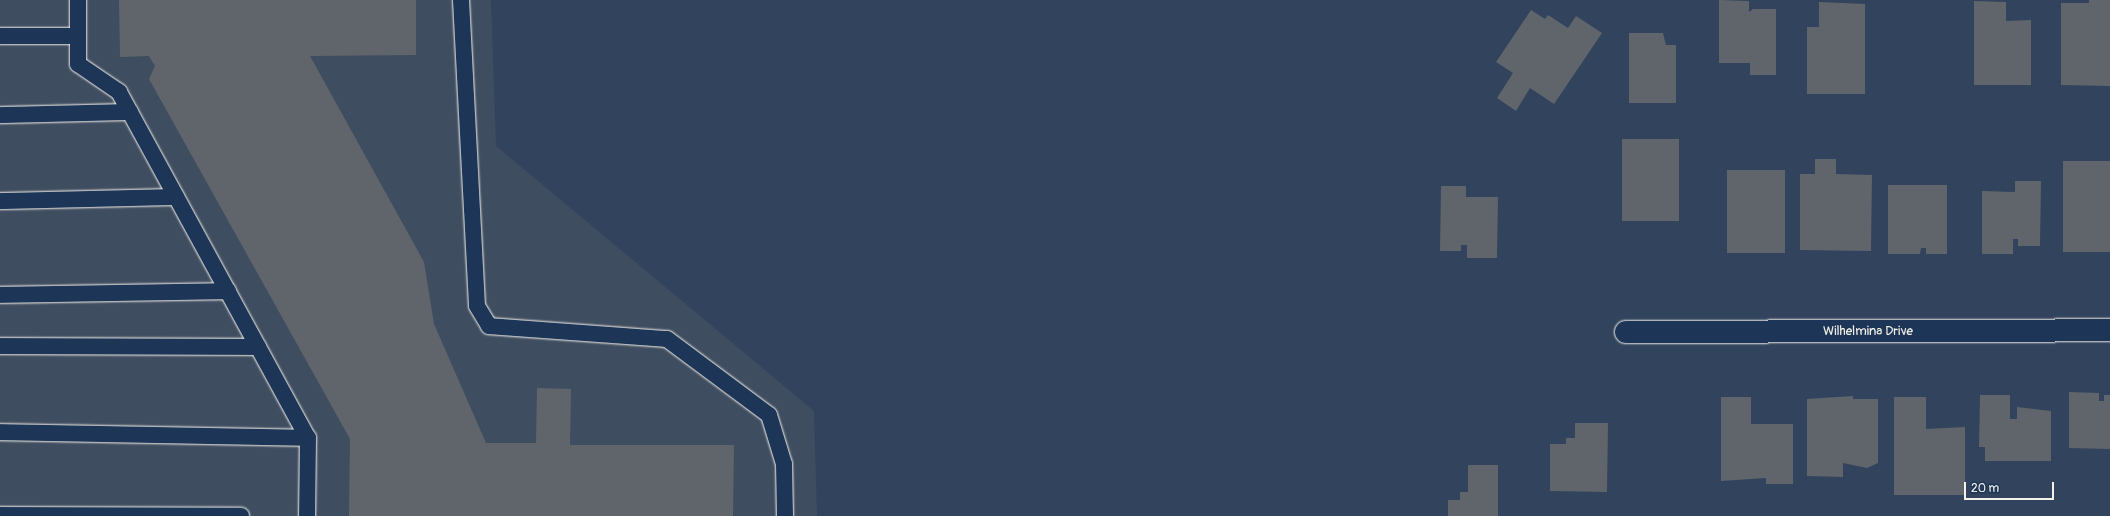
<!DOCTYPE html>
<html>
<head>
<meta charset="utf-8">
<style>
  body { margin:0 }
  #map { position:relative; width:2110px; height:516px; overflow:hidden; background:#31435d; font-family:Pangolin,sans-serif }
  div>[style] { position:absolute }
  [style*='--x'] { left:calc(var(--x)*1px); top:calc(var(--y)*1px); width:calc(var(--w)*1px); rotate:calc(var(--a)*1deg) }
  .built>* { inset:0; background:#3f4d61 }
  .building>* { inset:0; background:#60656b; transform-origin:0 0 }
  .roads { filter:drop-shadow(0 0 1px #f4f1e8) drop-shadow(0 0 1px #f4f1e8) }
  .lane>* { height:16px; margin:-8px; padding:0 8px; transform-origin:8px; border-radius:8px; background:#1d3557 }
  .street>* { height:22px; margin:-11px; padding:0 11px; transform-origin:11px; border-radius:11px; background:#1d3557 }
  span { translate:-50% -50%; white-space:nowrap; text-align:center; line-height:1.15; -webkit-text-stroke:3px #1d3557; paint-order:stroke }
  .street-label { font-size:13px; color:#f4f1e8 }
  .scale { position:absolute; left:1964px; top:482px; width:90px; height:18px; box-sizing:border-box; border:2px solid #f4f1e8; border-top:0; padding-left:5px; font-size:12px; line-height:14px; white-space:nowrap; color:#f4f1e8; -webkit-text-stroke:3px #1d3557; paint-order:stroke }
</style>
</head>
<body>
<div id="map">
  <div class="built">
    <div style="clip-path:polygon(0 0,491px 0,496px 146px,814px 411px,817px 516px,0 516px)"></div>
  </div>
  <div class="building">
    <div style="clip-path:polygon(119px 0,416px 0,416px 55px,310px 56px,424px 262px,434px 324px,486px 443px,536px 443px,537px 388px,571px 389px,570px 445px,734px 445px,733px 516px,349px 516px,350px 439px,149px 79px,155px 66px,149px 56px,120px 57px)"></div>
    <div style="clip-path:polygon(1719px 0,1749px 1px,1749px 12px,1753px 9px,1776px 9px,1776px 75px,1750px 75px,1750px 63px,1719px 63px)"></div>
    <div style="clip-path:polygon(2089px 0,2110px 0,2110px 86px,2061px 85px,2061px 3px,2089px 3px)"></div>
    <div style="clip-path:polygon(1974px 1px,2006px 2px,2006px 21px,2031px 20px,2031px 85px,1974px 85px)"></div>
    <div style="clip-path:polygon(1819px 2px,1865px 4px,1865px 94px,1807px 94px,1807px 27px,1819px 27px)"></div>
    <div style="clip-path:polygon(1531px 10px,1545px 19px,1548px 15px,1568px 28px,1576px 16px,1602px 33px,1554px 104px,1530px 88px,1516px 111px,1497px 98px,1513px 73px,1496px 62px)"></div>
    <div style="clip-path:polygon(1629px 33px,1663px 33px,1666px 45px,1676px 45px,1676px 103px,1629px 103px)"></div>
    <div style="left:1622px;top:139px;width:57px;height:82px"></div>
    <div style="clip-path:polygon(1815px 159px,1836px 159px,1836px 174px,1872px 175px,1871px 251px,1800px 250px,1800px 174px,1815px 174px)"></div>
    <div style="left:2063px;top:161px;width:47px;height:91px"></div>
    <div style="left:1727px;top:170px;width:58px;height:83px"></div>
    <div style="clip-path:polygon(2015px 181px,2041px 181px,2040px 246px,2018px 246px,2018px 239px,2013px 239px,2013px 254px,1982px 254px,1982px 191px,2015px 192px)"></div>
    <div style="clip-path:polygon(1888px 185px,1947px 185px,1947px 254px,1926px 254px,1926px 248px,1921px 248px,1920px 254px,1888px 254px)"></div>
    <div style="clip-path:polygon(1441px 186px,1466px 186px,1466px 197px,1498px 197px,1497px 258px,1467px 258px,1467px 245px,1461px 245px,1461px 251px,1440px 251px)"></div>
    <div style="clip-path:polygon(2069px 392px,2099px 393px,2099px 401px,2104px 401px,2104px 395px,2110px 395px,2110px 449px,2069px 448px)"></div>
    <div style="clip-path:polygon(1980px 395px,2010px 395px,2010px 419px,2017px 419px,2017px 407px,2051px 411px,2051px 461px,1985px 461px,1985px 447px,1979px 447px)"></div>
    <div style="clip-path:polygon(1853px 396px,1853px 399px,1878px 399px,1878px 463px,1867px 468px,1843px 463px,1843px 477px,1807px 476px,1807px 399px)"></div>
    <div style="clip-path:polygon(1721px 397px,1751px 397px,1751px 424px,1793px 424px,1793px 484px,1766px 484px,1766px 478px,1721px 481px)"></div>
    <div style="clip-path:polygon(1894px 397px,1926px 397px,1926px 429px,1965px 427px,1965px 495px,1894px 495px)"></div>
    <div style="clip-path:polygon(1575px 423px,1608px 423px,1607px 492px,1550px 491px,1550px 444px,1566px 444px,1566px 438px,1575px 438px)"></div>
    <div style="clip-path:polygon(1468px 465px,1498px 465px,1498px 516px,1448px 516px,1448px 500px,1460px 500px,1460px 492px,1468px 492px)"></div>
  </div>
  <div class="roads">
    <div class="lane">
      <div style="--x:78;--y:0;--w:64;--a:90"></div>
      <div style="--x:78;--y:64;--w:50;--a:34.3"></div>
      <div style="--x:119;--y:92;--w:394;--a:61.4"></div>
      <div style="--x:308;--y:438;--w:78;--a:90.7"></div>
      <div style="--x:461;--y:0;--w:306;--a:87"></div>
      <div style="--x:477;--y:306;--w:23;--a:59"></div>
      <div style="--x:489;--y:326;--w:178;--a:4.2"></div>
      <div style="--x:667;--y:339;--w:127;--a:36.7"></div>
      <div style="--x:769;--y:415;--w:51;--a:73"></div>
      <div style="--x:784;--y:464;--w:52;--a:88.9"></div>
      <div style="--x:0;--y:36;--w:78;--a:0"></div>
      <div style="--x:0;--y:115;--w:130;--a:-1.3"></div>
      <div style="--x:0;--y:201;--w:176;--a:-1.3"></div>
      <div style="--x:0;--y:295;--w:228;--a:-1"></div>
      <div style="--x:0;--y:346;--w:258;--a:0.2"></div>
      <div style="--x:0;--y:432;--w:308;--a:1.1"></div>
      <div style="--x:0;--y:515;--w:241;--a:0.2"></div>
    </div>
    <div class="street">
      <div style="--x:1626;--y:332;--w:484;--a:-0.2"></div>
    </div>
  </div>
  <div class="street-label">
    <span style="left:1868px;top:331px">Wilhelmina Drive</span>
  </div>
  <div class="scale">20 m</div>
</div>
</body>
</html>
